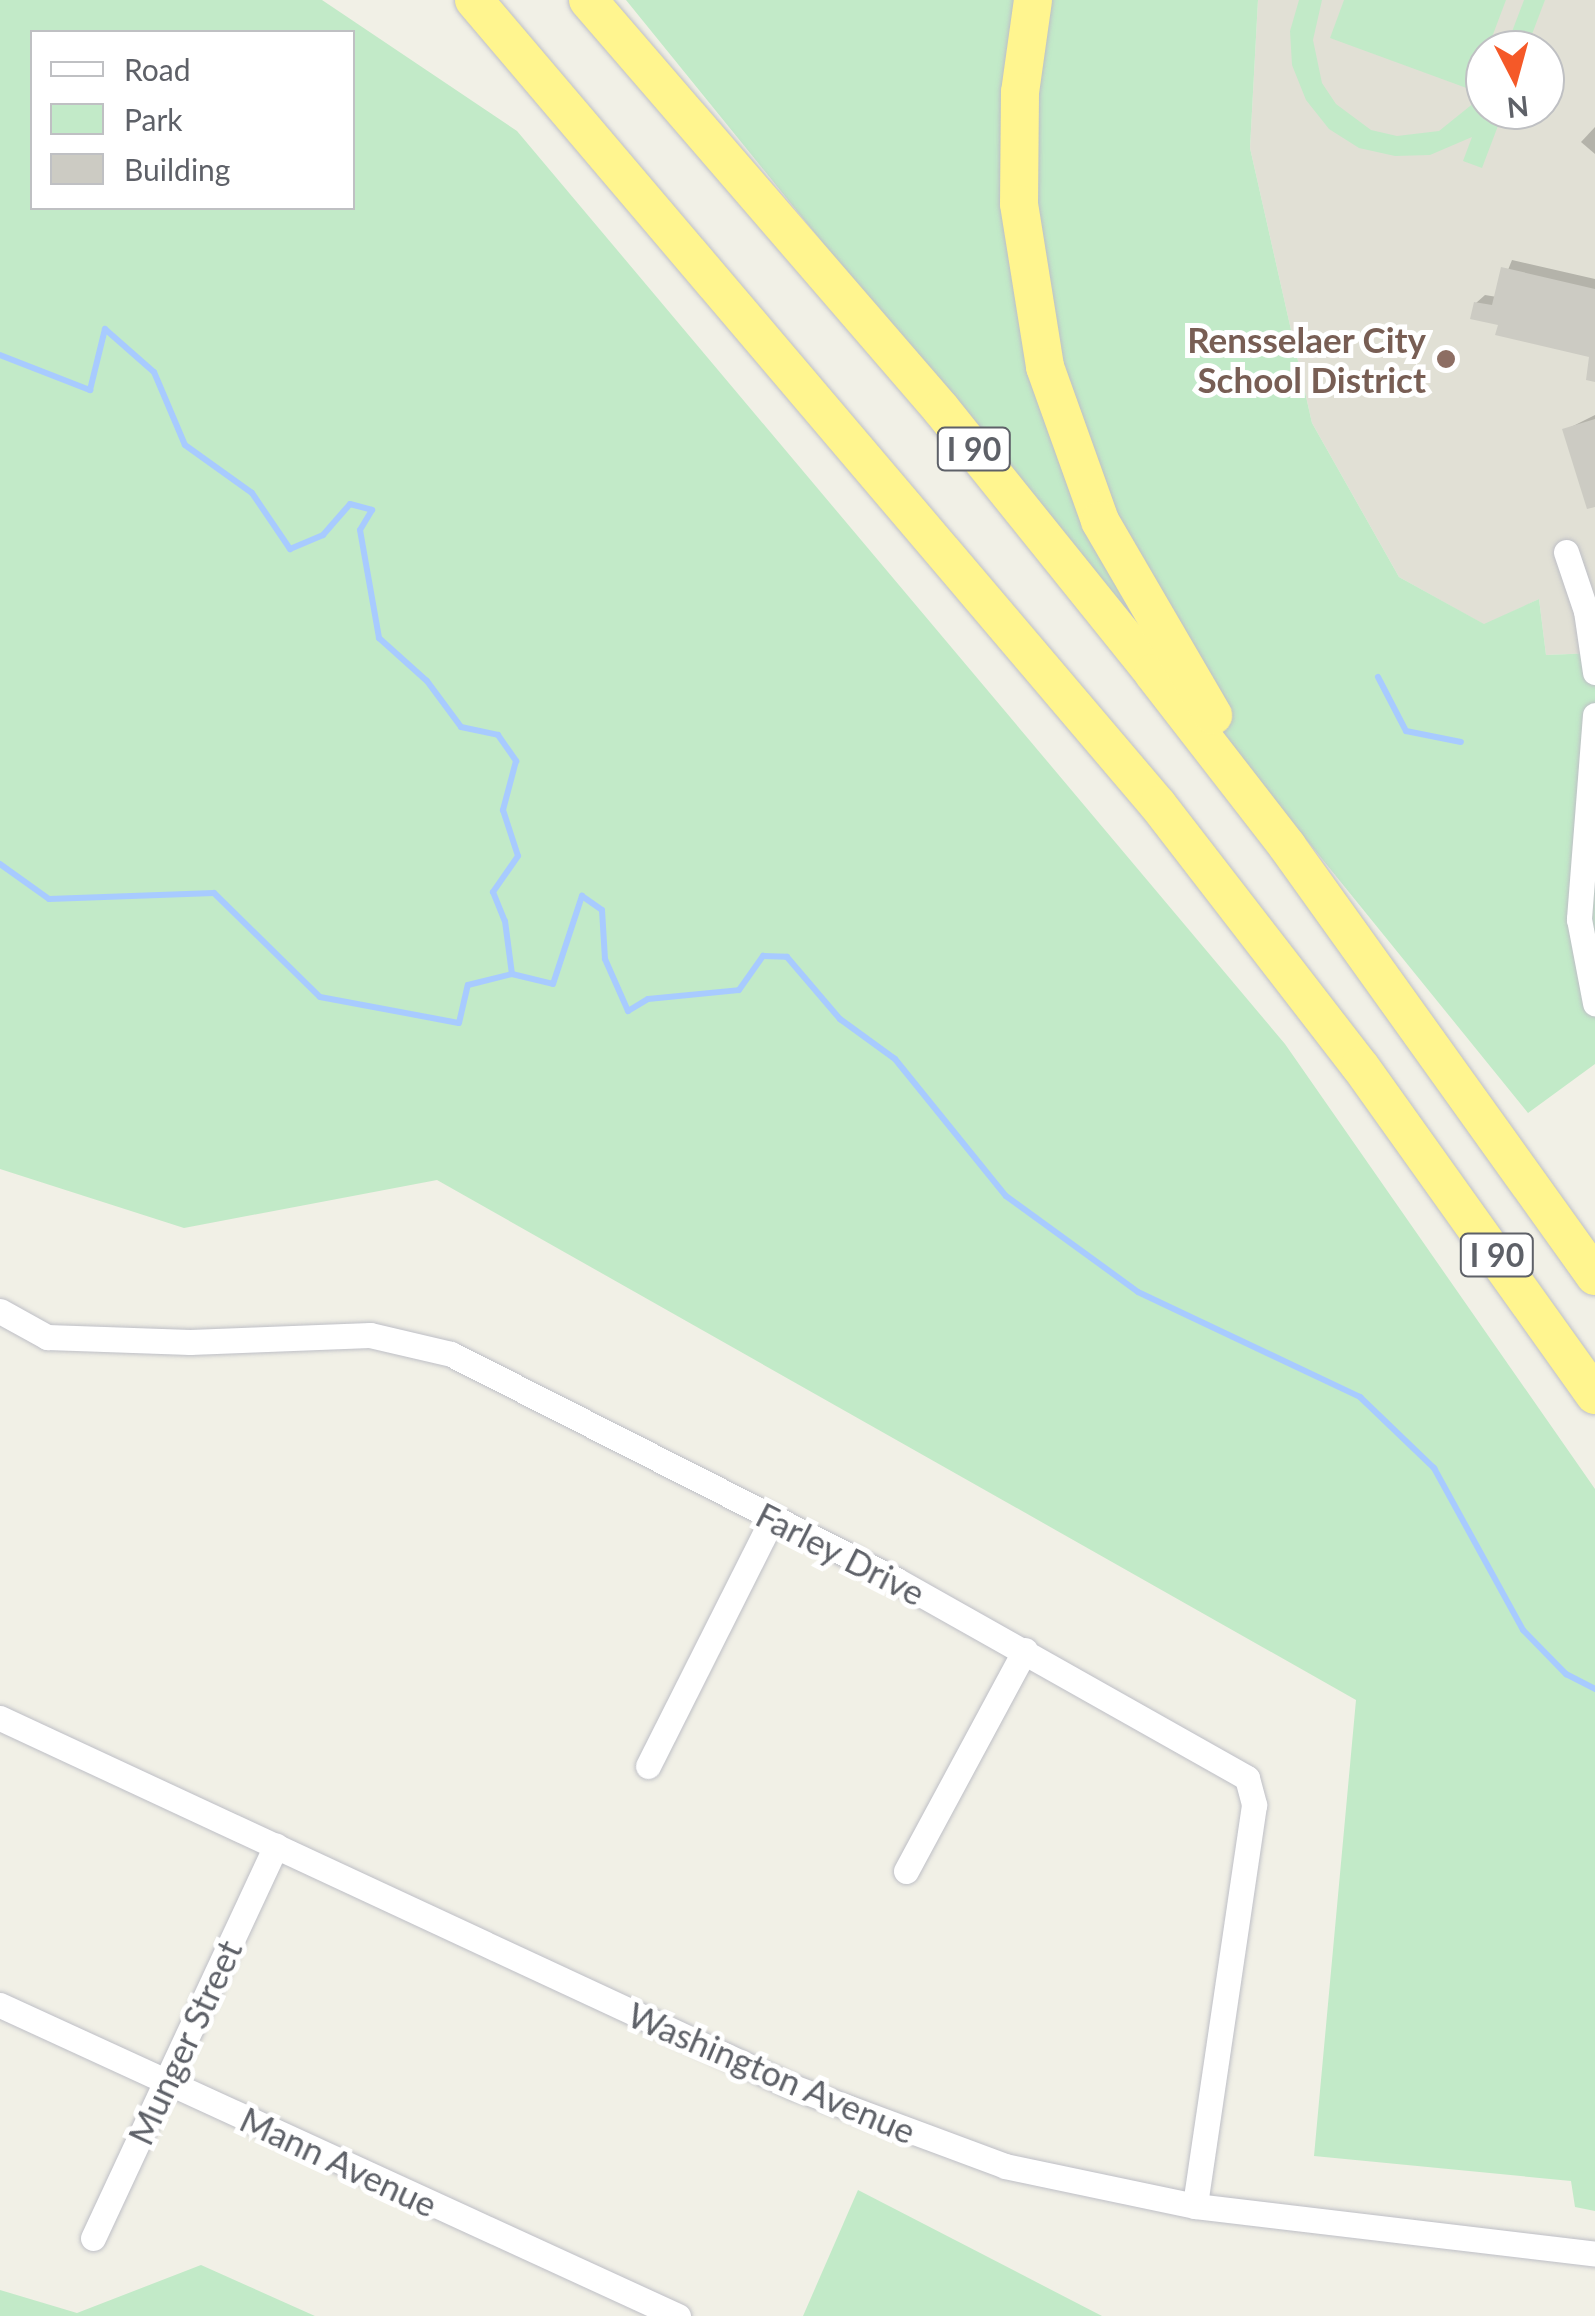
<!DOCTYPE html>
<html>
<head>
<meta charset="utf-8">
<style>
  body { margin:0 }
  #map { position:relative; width:1595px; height:2316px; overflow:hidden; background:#f1f0e6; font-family:Lato,sans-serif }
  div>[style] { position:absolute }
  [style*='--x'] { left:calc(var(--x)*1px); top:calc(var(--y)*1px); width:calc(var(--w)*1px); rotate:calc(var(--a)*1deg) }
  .education>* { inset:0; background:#e1e0d5 }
  .green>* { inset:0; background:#c2eac8 }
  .shadow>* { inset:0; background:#0003 }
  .stream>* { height:6px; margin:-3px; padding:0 3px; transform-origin:3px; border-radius:3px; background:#a8cbff }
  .building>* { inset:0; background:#cccbc3 }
  .roads { filter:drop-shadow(0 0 2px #bebfc6) drop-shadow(0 0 2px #bebfc6) }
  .minor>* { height:25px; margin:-12.5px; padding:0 12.5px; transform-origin:12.5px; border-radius:12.5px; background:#fff }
  .highway>* { height:38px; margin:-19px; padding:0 19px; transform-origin:19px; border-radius:19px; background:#fff58f }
  .dots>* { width:28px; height:28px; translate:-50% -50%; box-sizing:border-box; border:5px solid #fff; border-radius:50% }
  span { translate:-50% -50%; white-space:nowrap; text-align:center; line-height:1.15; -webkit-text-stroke:10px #fff; paint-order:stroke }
  .shield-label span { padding:2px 8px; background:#fff; border:2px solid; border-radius:8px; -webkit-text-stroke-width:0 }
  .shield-label { font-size:32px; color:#5e6168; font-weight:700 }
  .education-label { font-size:35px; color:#785e54; font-weight:700 }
  .right { translate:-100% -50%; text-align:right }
  .street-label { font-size:35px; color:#5e6168 }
  .legend { position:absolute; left:30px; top:30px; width:325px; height:180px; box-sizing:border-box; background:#fff; border:2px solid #bfc0c3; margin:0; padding:12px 18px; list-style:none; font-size:30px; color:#5e6168 }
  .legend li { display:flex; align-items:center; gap:20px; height:50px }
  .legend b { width:50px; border:2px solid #bfc0c3 }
  .north { position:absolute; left:1465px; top:30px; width:100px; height:100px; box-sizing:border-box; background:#fff; border:2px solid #bfc0c3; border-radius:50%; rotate:174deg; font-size:28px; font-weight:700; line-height:40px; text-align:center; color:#5e6168 }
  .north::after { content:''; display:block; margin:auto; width:35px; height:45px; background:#f55928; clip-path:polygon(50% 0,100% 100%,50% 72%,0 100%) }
</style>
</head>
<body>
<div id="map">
  <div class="education">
    <div style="clip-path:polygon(evenodd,1258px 0,1595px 0,1595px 653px,1546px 655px,1539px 599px,1485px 625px,1399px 577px,1312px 423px,1250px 148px,1258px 0,1485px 50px,1545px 50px,1545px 110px,1485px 110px,1485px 50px)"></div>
  </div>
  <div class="green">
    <div style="clip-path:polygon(evenodd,0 0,322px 0,517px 131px,1285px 1044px,1595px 1489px,1595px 2211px,1575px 2207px,1571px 2181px,1314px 2156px,1356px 1700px,437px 1180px,184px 1228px,0 1169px,0 0,32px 32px,352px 32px,352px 208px,32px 208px,32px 32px)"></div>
    <div style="clip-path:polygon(626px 0,1258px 0,1250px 148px,1312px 423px,1399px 577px,1484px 624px,1539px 599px,1546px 655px,1595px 653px,1595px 1064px,1528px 1113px)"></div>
    <div style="clip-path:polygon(1299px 0,1322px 0,1313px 40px,1322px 83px,1336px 104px,1371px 130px,1397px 136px,1439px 131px,1485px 94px,1485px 110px,1504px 110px,1482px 168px,1463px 161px,1472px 137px,1430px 155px,1395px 156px,1359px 148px,1329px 129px,1306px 100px,1292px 65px,1290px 31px)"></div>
    <div style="clip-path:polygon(1344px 0,1506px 0,1472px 90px,1330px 38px)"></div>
    <div style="clip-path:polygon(1524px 0,1545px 0,1526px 50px,1505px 50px)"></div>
    <div style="clip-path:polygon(858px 2190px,1102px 2316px,803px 2316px)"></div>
    <div style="clip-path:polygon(201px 2265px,315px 2316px,0 2316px,0 2290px,77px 2313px)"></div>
  </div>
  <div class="shadow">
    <div style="clip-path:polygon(1595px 127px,1595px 154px,1581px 142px)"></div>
    <div style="clip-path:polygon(1512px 260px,1595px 279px,1595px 379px,1592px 355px,1501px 323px,1476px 303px,1485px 295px,1497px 297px)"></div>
    <div style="clip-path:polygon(1595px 415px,1595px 504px,1565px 430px)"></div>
  </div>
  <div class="stream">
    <div style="--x:0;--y:355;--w:97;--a:21.3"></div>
    <div style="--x:90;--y:390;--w:63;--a:-76.2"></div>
    <div style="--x:105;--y:329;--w:65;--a:41.3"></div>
    <div style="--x:154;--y:372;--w:79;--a:67"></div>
    <div style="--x:185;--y:445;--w:82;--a:35.6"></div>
    <div style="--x:252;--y:493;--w:68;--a:55.8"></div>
    <div style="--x:290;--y:549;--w:36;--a:-23"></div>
    <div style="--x:323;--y:535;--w:41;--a:-48.9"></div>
    <div style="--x:350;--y:504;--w:23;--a:15"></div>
    <div style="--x:372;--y:510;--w:23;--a:121"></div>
    <div style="--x:360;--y:530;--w:110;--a:80"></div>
    <div style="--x:379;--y:638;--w:64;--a:41.9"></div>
    <div style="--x:427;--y:681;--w:57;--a:53.5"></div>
    <div style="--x:461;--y:727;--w:38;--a:12"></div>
    <div style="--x:498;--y:735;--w:32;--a:55"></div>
    <div style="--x:516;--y:761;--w:51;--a:104.9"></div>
    <div style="--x:503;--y:810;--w:48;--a:71.9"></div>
    <div style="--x:518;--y:856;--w:44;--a:124.8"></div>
    <div style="--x:493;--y:892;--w:31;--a:68"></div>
    <div style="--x:505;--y:921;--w:53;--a:82.5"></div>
    <div style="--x:512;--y:974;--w:42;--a:13.7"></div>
    <div style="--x:553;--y:984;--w:93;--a:-71.8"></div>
    <div style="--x:582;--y:896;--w:24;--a:35"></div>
    <div style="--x:602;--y:910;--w:49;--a:86.5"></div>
    <div style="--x:605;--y:959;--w:57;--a:66.1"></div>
    <div style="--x:628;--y:1011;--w:23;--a:-31"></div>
    <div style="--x:648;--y:999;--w:91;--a:-5.6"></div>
    <div style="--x:739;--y:990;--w:42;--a:-54.8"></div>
    <div style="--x:763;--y:956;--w:24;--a:2"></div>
    <div style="--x:787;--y:957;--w:82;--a:49.5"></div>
    <div style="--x:840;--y:1019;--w:68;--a:36"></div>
    <div style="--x:895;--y:1059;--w:176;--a:51"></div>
    <div style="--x:1006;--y:1196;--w:163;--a:36"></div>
    <div style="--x:1138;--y:1292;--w:246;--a:25.3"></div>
    <div style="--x:1360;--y:1397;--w:103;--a:43.8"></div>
    <div style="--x:1434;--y:1468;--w:185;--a:61.2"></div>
    <div style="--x:1523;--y:1630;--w:62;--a:45.7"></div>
    <div style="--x:1566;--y:1674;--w:33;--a:27"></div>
    <div style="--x:1378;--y:677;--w:61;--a:62.6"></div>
    <div style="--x:1406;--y:731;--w:56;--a:11.3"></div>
    <div style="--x:0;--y:864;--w:60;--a:35.5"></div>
    <div style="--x:49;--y:899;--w:165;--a:-2.1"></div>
    <div style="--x:214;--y:893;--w:148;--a:44.5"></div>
    <div style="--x:320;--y:997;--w:141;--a:10.6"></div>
    <div style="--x:459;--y:1023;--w:39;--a:-77"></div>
    <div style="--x:468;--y:985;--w:45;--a:-14"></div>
  </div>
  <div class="building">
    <div style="clip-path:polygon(1501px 267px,1595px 289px,1595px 382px,1586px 380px,1589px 357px,1495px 335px,1498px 325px,1470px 319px,1474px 302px,1492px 305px)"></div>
    <div style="clip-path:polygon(1595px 419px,1595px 507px,1587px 509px,1562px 429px)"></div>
  </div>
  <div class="roads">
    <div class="minor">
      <div style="--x:1566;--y:552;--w:62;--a:71.3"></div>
      <div style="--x:1586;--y:611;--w:62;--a:81.6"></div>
      <div style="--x:1595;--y:715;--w:205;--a:94.5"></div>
      <div style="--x:1579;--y:919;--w:86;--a:79.2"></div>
      <div style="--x:0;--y:1311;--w:54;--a:29"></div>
      <div style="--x:47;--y:1337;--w:143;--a:2"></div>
      <div style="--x:190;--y:1342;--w:180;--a:-2.2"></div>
      <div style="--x:370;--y:1335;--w:83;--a:13.2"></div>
      <div style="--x:451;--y:1354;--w:499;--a:26.9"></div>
      <div style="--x:896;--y:1580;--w:403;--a:29.4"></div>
      <div style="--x:1247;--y:1778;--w:28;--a:75"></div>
      <div style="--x:1254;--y:1805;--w:405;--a:98.4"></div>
      <div style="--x:0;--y:1718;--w:875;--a:24.95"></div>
      <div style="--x:793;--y:2087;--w:226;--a:20.4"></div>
      <div style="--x:1005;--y:2166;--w:194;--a:11.9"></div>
      <div style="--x:1195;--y:2206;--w:403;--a:6.8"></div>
      <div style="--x:648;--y:1766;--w:278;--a:-63.3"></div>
      <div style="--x:906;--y:1871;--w:251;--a:-61.7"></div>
      <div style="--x:0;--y:2005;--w:746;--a:24.64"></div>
      <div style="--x:93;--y:2238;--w:433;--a:-65"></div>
    </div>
    <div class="highway">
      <div style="--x:474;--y:0;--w:1056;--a:49.65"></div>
      <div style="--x:1158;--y:805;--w:330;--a:52.3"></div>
      <div style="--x:1360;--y:1066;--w:404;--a:54.5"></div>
      <div style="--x:588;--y:0;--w:540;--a:49.2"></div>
      <div style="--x:941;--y:409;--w:339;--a:51.2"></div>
      <div style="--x:1153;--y:673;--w:219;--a:52.2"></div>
      <div style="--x:1287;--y:846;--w:529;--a:54.39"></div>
      <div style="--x:1033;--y:0;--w:93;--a:98"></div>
      <div style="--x:1020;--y:92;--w:112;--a:90.5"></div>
      <div style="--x:1019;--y:204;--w:165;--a:80.9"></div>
      <div style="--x:1045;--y:367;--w:164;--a:70.3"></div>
      <div style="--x:1100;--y:521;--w:225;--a:59.8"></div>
    </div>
  </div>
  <div class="dots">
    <div style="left:1446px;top:359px;background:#8d6e63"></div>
  </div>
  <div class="shield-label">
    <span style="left:974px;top:449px">I 90</span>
    <span style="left:1497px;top:1255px">I 90</span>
  </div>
  <div class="education-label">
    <span class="right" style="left:1426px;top:359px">Rensselaer City<br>School District</span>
  </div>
  <div class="street-label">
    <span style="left:841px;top:1553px;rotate:27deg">Farley Drive</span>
    <span style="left:184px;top:2042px;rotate:-65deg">Munger Street</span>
    <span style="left:772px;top:2072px;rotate:23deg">Washington Avenue</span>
    <span style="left:339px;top:2161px;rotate:25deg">Mann Avenue</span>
  </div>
  <ul class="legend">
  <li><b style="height:12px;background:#fff"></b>Road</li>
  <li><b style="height:28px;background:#c2eac8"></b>Park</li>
  <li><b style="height:28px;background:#cccbc3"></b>Building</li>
  </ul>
  <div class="north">N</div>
</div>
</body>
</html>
